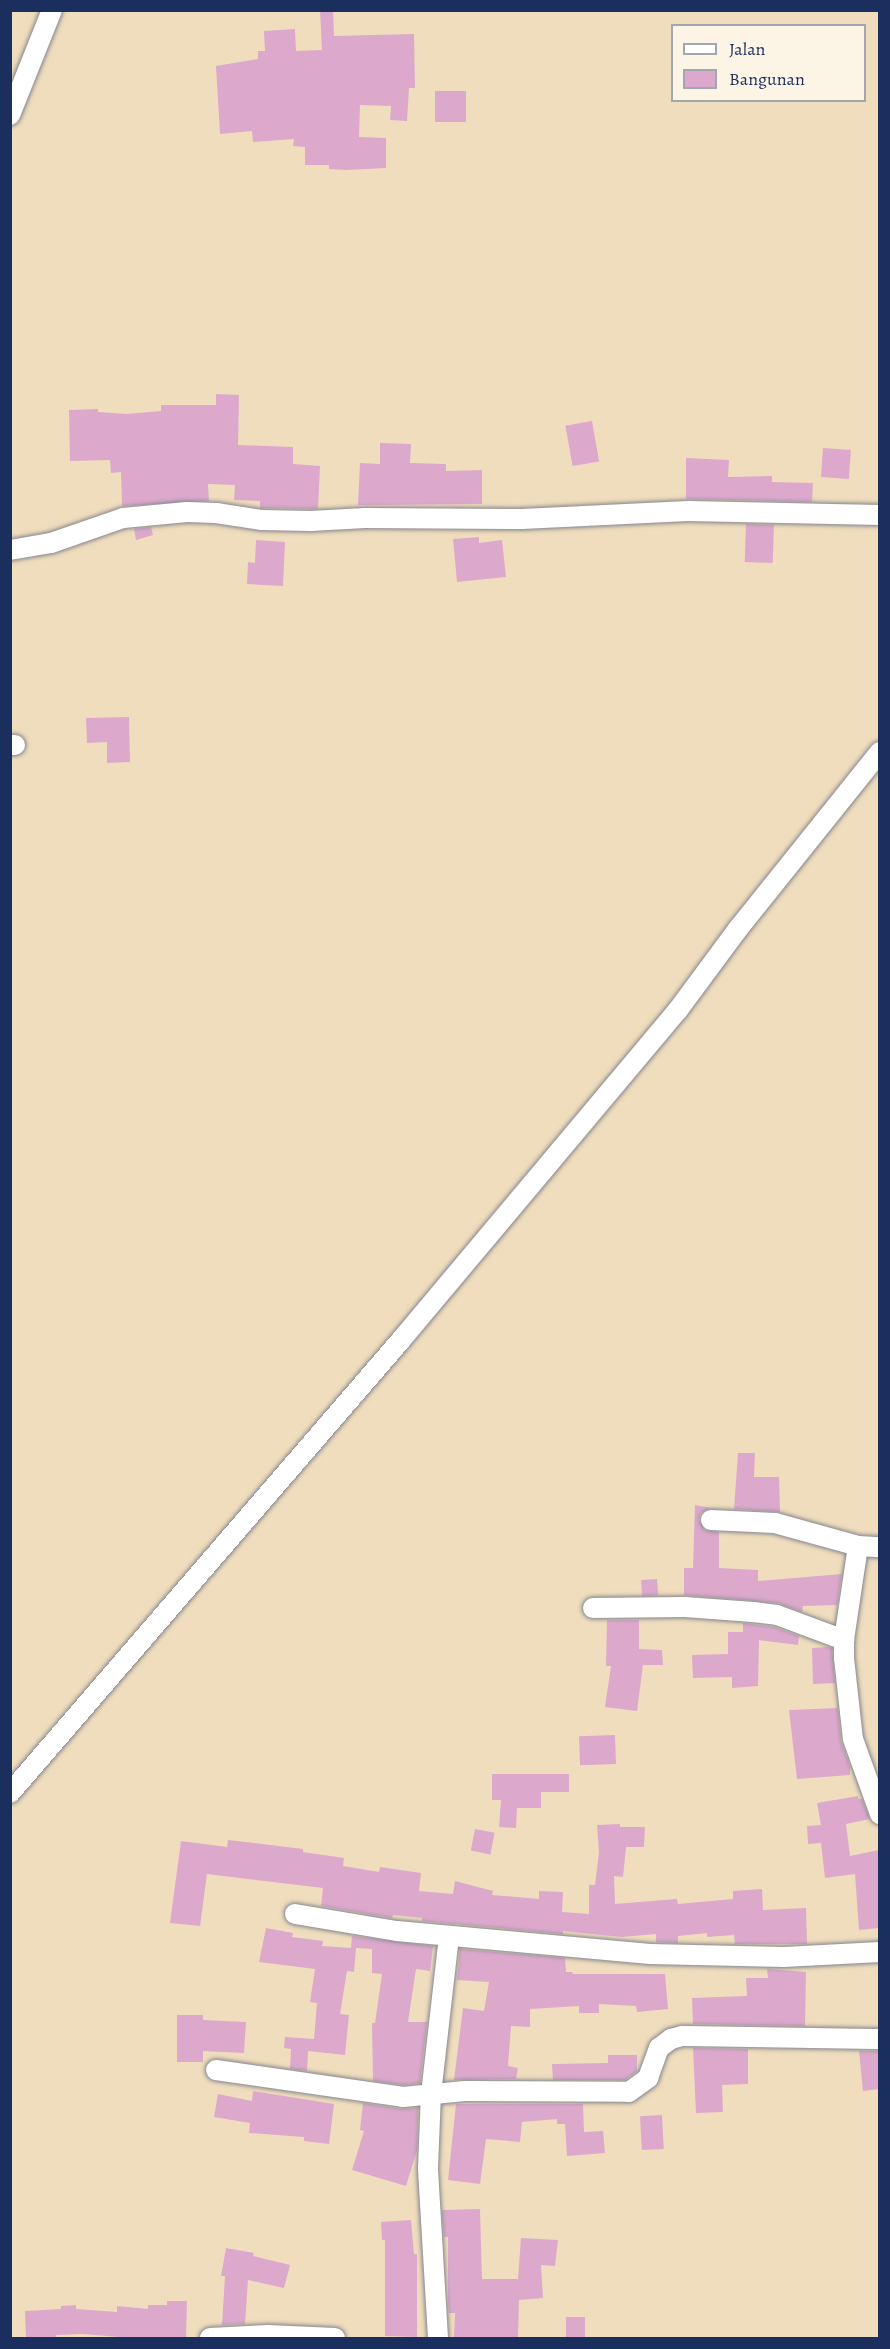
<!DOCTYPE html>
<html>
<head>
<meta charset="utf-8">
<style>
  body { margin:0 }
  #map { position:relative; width:890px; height:2349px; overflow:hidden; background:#f0ddbd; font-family:Alegreya,serif }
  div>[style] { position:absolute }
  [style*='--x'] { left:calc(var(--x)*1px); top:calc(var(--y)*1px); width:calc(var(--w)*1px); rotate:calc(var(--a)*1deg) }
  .building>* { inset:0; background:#dca9cd; transform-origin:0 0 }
  .roads { filter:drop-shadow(0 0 2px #86868e) drop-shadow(0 0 2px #86868e) }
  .street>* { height:20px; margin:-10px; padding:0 10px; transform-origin:10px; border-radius:10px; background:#fff }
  span { translate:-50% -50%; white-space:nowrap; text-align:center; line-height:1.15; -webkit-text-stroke:4.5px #fcf5e5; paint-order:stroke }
  .frame { position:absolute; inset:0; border:12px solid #1b2f5e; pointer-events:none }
  .legend { position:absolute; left:671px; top:24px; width:195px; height:78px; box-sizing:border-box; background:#fcf5e5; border:2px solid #a2a6af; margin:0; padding:8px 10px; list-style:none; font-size:18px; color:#1b2f5e }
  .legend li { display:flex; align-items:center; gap:12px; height:30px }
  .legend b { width:30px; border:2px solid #a2a6af }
</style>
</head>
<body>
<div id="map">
  <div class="building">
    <div style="clip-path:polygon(320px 10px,333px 10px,334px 36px,414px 34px,415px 88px,409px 88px,407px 121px,390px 120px,391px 106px,360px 105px,359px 137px,386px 138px,386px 168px,346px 170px,329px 169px,329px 165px,305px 165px,305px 147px,293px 146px,294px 139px,253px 142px,252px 131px,220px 134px,216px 66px,258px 59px,258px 51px,265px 51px,264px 31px,295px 29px,296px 51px,322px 50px)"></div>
    <div style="left:435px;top:91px;width:31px;height:31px"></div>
    <div style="clip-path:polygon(216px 394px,239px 395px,238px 445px,293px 447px,293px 464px,320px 466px,318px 509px,260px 508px,260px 501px,234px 500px,235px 485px,208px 484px,209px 501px,122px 506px,121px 472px,111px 473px,110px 460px,70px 461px,69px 410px,98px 409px,98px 412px,127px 414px,161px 411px,161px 405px,216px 405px)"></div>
    <div style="left:592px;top:421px;width:41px;height:27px;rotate:80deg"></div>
    <div style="clip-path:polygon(380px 443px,411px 444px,410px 463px,446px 464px,446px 471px,482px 470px,482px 504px,358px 505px,360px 463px,380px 464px)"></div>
    <div style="left:823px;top:448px;width:28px;height:29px;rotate:4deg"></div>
    <div style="clip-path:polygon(686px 458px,729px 460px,728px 477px,772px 476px,772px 482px,813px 483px,812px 502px,686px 499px)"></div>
    <div style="left:746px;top:524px;width:28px;height:38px;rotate:2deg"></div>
    <div style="clip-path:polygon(151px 527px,153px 535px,136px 540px,134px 529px)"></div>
    <div style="clip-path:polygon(479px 537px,479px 543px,502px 540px,506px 577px,457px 582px,453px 539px)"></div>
    <div style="clip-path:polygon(256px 540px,285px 542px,283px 586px,247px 584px,248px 562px,255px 563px)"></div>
    <div style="clip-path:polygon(129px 717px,130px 762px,107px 763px,107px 742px,87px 743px,86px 718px)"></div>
    <div style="clip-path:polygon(738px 1453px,755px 1453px,754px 1477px,779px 1477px,780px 1512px,734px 1509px)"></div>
    <div style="clip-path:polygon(695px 1505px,711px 1508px,701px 1513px,699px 1520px,705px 1530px,719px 1532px,719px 1568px,758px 1570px,758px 1581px,842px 1574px,837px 1605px,803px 1606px,802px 1612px,778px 1603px,684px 1595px,684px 1568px,693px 1568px)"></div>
    <div style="left:657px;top:1579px;width:16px;height:16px;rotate:86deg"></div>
    <div style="clip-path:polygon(607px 1620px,639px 1620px,639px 1649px,662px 1650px,663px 1665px,643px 1665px,637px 1711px,605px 1707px,611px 1666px,606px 1666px)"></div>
    <div style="clip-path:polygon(743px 1623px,774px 1627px,799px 1636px,798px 1645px,759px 1640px,758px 1686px,732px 1688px,732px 1677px,693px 1678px,692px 1655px,728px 1654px,728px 1632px,743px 1632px)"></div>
    <div style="clip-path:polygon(828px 1647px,832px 1648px,835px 1683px,813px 1684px,812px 1648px)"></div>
    <div style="clip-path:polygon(838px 1708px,841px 1741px,850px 1766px,850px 1775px,797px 1779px,789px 1710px)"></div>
    <div style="left:615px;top:1735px;width:29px;height:36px;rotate:88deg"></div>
    <div style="clip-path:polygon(492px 1774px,569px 1774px,569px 1792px,541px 1792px,541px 1808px,517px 1808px,516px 1828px,499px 1827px,501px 1800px,492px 1800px)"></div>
    <div style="clip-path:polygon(858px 1796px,858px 1799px,862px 1799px,870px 1819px,846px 1824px,850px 1856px,879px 1850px,879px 1928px,859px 1930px,855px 1874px,825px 1878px,821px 1843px,808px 1844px,807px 1826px,821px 1825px,817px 1803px)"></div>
    <div style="clip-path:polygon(620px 1824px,620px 1827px,645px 1827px,644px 1847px,626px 1847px,623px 1877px,614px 1876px,615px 1904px,677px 1899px,678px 1904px,733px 1899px,733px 1891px,762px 1889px,763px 1910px,806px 1908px,807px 1944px,735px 1944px,734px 1935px,707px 1937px,707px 1933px,678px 1936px,678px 1943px,656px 1942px,656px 1934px,622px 1937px,563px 1931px,563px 1934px,422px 1921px,422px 1918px,393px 1915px,392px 1918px,321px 1906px,323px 1888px,207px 1874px,200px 1926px,170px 1923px,181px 1841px,227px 1847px,228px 1840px,303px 1849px,303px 1852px,344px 1858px,343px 1866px,379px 1872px,380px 1867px,421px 1873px,419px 1891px,453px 1894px,455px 1881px,493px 1891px,492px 1895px,539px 1899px,539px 1891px,563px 1892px,562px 1912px,589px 1914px,589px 1885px,595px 1885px,599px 1853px,597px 1825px)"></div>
    <div style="left:475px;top:1829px;width:20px;height:22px;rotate:11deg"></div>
    <div style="clip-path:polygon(266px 1928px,293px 1933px,292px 1937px,323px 1941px,322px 1946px,351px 1948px,352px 1936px,433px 1946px,430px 1971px,416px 1969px,408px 2022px,427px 2022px,420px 2083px,403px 2085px,373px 2081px,372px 2023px,375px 2023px,382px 1974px,372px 1973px,372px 1949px,356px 1948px,354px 1972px,347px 1971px,340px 2014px,349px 2015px,345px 2055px,308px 2051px,307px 2071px,290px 2069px,291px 2049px,284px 2048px,285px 2037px,314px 2039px,317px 2003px,310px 2002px,315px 1969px,259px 1962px)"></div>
    <div style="clip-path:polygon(460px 1949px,565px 1958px,566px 1972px,572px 1972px,573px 1974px,665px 1974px,668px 2009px,637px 2012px,636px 2006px,599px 2004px,599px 2013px,579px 2013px,579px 2006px,530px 2009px,530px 2027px,511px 2026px,508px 2066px,518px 2068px,516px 2079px,454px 2080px,463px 2008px,484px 2011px,489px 1982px,457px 1980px)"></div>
    <div style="clip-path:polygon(767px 1969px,806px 1972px,805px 2026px,693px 2024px,692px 1998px,747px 1996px,746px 1978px,768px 1978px)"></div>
    <div style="clip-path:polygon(177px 2015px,203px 2015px,203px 2020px,246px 2022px,244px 2053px,203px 2051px,203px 2062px,177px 2062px)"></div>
    <div style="clip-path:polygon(693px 2048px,748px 2049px,748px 2084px,722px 2085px,723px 2112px,696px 2113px)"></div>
    <div style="clip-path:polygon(859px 2051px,878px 2051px,879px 2089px,863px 2091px)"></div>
    <div style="clip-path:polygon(608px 2055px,637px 2055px,637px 2071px,625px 2080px,553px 2080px,552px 2064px,608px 2063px)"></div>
    <div style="clip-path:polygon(253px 2091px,334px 2104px,329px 2144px,304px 2141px,304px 2137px,249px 2133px,250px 2123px,214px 2117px,218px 2094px,252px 2101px)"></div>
    <div style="clip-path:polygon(363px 2103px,401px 2109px,418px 2108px,417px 2150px,406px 2186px,352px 2170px,364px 2131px,360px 2130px)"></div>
    <div style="clip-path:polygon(456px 2104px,583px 2104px,584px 2132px,603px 2131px,605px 2153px,567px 2156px,565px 2124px,557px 2124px,557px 2119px,522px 2122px,520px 2142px,486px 2139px,480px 2184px,448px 2180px)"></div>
    <div style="left:662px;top:2115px;width:34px;height:22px;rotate:87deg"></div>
    <div style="clip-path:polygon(480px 2209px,482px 2279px,518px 2279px,521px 2238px,558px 2240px,555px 2266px,541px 2265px,543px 2298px,519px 2300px,518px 2338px,454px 2338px,455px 2313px,449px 2313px,448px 2301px,448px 2237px,444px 2237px,442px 2210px)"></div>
    <div style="clip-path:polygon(411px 2220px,414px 2254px,417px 2254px,417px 2337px,385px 2336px,385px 2240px,382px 2240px,381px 2222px)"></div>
    <div style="clip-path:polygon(226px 2248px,254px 2253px,253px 2256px,290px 2265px,284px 2288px,248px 2280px,245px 2324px,222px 2325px,225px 2276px,221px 2276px)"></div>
    <div style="clip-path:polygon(167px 2301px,187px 2301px,186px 2338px,132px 2338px,83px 2334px,56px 2335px,56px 2338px,26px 2338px,25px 2311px,61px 2309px,61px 2306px,76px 2305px,76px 2309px,117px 2312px,117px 2306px,148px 2309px,148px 2305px,167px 2305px)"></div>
    <div style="left:566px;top:2317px;width:19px;height:21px"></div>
  </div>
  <div class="roads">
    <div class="street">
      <div style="--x:10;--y:115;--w:113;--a:-68.2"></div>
      <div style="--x:10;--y:550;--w:42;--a:-9.7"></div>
      <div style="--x:51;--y:543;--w:76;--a:-19.1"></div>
      <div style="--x:123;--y:518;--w:64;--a:-5.4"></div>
      <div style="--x:187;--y:512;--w:29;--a:2"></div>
      <div style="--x:216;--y:513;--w:47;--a:8.7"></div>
      <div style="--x:262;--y:520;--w:49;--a:1.2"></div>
      <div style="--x:311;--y:521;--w:54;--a:-3.2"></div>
      <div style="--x:365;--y:518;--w:157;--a:0.4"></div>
      <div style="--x:522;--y:519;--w:166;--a:-2.8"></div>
      <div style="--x:688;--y:511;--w:192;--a:1.2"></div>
      <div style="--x:10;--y:745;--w:5;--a:0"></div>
      <div style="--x:711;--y:1520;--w:64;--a:2.7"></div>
      <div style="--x:775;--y:1523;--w:86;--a:15.5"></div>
      <div style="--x:858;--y:1546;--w:22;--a:3"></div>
      <div style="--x:858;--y:1546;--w:95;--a:98.5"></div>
      <div style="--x:844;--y:1640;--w:18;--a:90"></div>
      <div style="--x:844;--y:1658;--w:81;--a:83.7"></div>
      <div style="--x:853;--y:1739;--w:80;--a:70.2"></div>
      <div style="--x:593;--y:1608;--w:92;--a:-0.6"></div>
      <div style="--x:685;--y:1607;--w:68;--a:4.2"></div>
      <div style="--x:753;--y:1612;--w:24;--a:7"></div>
      <div style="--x:777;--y:1615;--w:72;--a:20.5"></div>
      <div style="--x:10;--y:1793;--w:598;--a:-49.2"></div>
      <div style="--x:401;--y:1340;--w:431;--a:-50"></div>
      <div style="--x:678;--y:1010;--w:101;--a:-53.5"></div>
      <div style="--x:738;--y:929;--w:227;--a:-51.3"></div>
      <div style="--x:295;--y:1914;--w:103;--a:9.5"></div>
      <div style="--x:397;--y:1931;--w:254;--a:5.2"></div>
      <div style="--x:650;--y:1954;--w:134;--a:1.3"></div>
      <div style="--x:784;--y:1957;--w:96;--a:-3"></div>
      <div style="--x:216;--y:2070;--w:189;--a:8.2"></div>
      <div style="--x:403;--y:2097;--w:62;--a:-5.5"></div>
      <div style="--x:465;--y:2091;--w:164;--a:0.3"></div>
      <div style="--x:629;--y:2092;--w:24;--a:-36"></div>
      <div style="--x:648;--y:2078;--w:32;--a:-70"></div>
      <div style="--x:659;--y:2048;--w:15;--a:-37"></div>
      <div style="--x:671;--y:2039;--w:11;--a:-15"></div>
      <div style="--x:682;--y:2036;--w:198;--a:0.9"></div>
      <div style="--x:210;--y:2338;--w:58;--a:-3"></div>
      <div style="--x:268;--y:2335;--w:67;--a:2.6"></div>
      <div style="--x:438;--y:2338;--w:170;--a:-93.4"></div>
      <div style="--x:428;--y:2168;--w:74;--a:-87.7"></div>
      <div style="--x:431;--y:2094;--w:159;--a:-83.5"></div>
    </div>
  </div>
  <div class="frame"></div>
  <ul class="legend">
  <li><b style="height:8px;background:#fff"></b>Jalan</li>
  <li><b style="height:16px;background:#dca9cd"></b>Bangunan</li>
  </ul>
</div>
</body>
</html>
